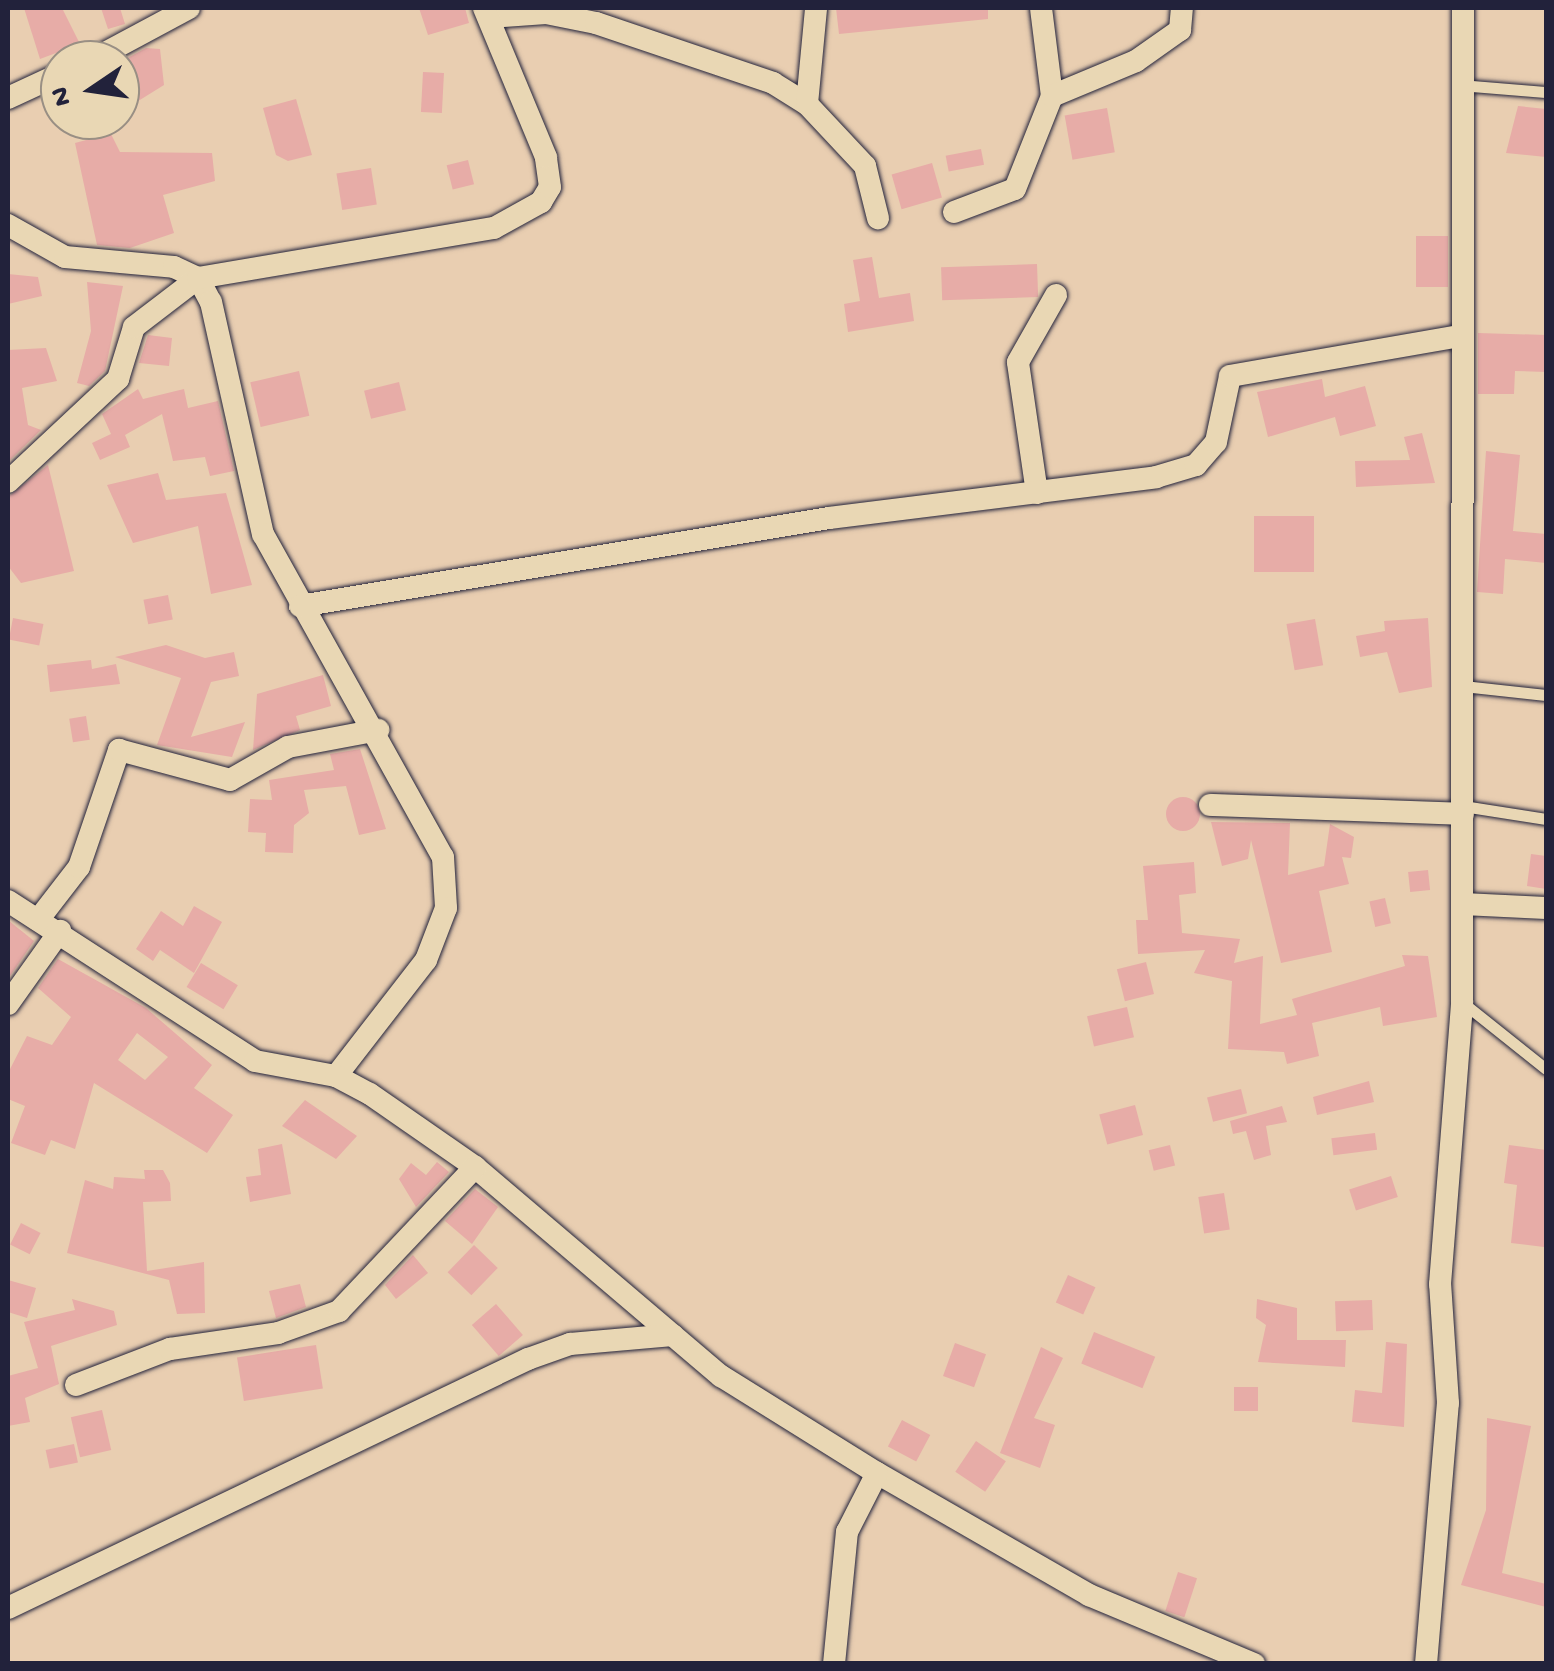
<!DOCTYPE html>
<html>
<head>
<meta charset="utf-8">
<style>
  body { margin:0 }
  #map { position:relative; width:1554px; height:1671px; overflow:hidden; background:#e9ceb1; font-family:"Gochi Hand",sans-serif }
  div>[style] { position:absolute }
  [style*='--x'] { left:calc(var(--x)*1px); top:calc(var(--y)*1px); width:calc(var(--w)*1px); rotate:calc(var(--a)*1deg) }
  .building>* { inset:0; background:#e7aca7; transform-origin:0 0 }
  .round { border-radius:50% }
  .roads { filter:drop-shadow(0 0 2px #22223b) drop-shadow(0 0 2px #22223b) }
  .lane>* { height:11px; margin:-5.5px; padding:0 5.5px; transform-origin:5.5px; border-radius:5.5px; background:#e9d7b4 }
  .street>* { height:22px; margin:-11px; padding:0 11px; transform-origin:11px; border-radius:11px; background:#e9d7b4 }
  span { translate:-50% -50%; white-space:nowrap; text-align:center; line-height:1.15; -webkit-text-stroke:9px #e9d7b4; paint-order:stroke }
  .frame { position:absolute; inset:0; border:10px solid #22223b; pointer-events:none }
  .north { position:absolute; left:40px; top:40px; width:100px; height:100px; box-sizing:border-box; background:#e9d7b4; border:2px solid #998f84; border-radius:50%; rotate:257deg; font-size:28px; font-weight:700; line-height:40px; text-align:center; color:#22223b }
  .north::after { content:''; display:block; margin:auto; width:35px; height:45px; background:#22223b; clip-path:polygon(50% 0,100% 100%,50% 72%,0 100%) }
</style>
</head>
<body>
<div id="map">
  <div class="building">
    <div style="clip-path:polygon(24px 8px,62px 8px,80px 44px,40px 59px)"></div>
    <div style="clip-path:polygon(101px 8px,120px 8px,125px 24px,108px 29px)"></div>
    <div style="clip-path:polygon(419px 8px,465px 8px,469px 23px,428px 35px)"></div>
    <div style="clip-path:polygon(836px 8px,988px 8px,988px 19px,839px 34px)"></div>
    <div style="clip-path:polygon(146px 48px,160px 49px,164px 85px,135px 103px,124px 60px)"></div>
    <div style="left:423px;top:72px;width:21px;height:40px;rotate:3deg"></div>
    <div style="clip-path:polygon(296px 99px,312px 155px,288px 161px,276px 155px,263px 108px)"></div>
    <div style="clip-path:polygon(1518px 106px,1546px 109px,1546px 157px,1506px 153px)"></div>
    <div style="left:1107px;top:108px;width:45px;height:43px;rotate:80deg"></div>
    <div style="clip-path:polygon(85px 120px,104px 120px,120px 152px,212px 153px,215px 181px,163px 195px,174px 233px,130px 248px,97px 245px,75px 143px,90px 139px)"></div>
    <div style="left:981px;top:149px;width:16px;height:36px;rotate:79deg"></div>
    <div style="left:468px;top:160px;width:25px;height:22px;rotate:76deg"></div>
    <div style="left:932px;top:163px;width:36px;height:42px;rotate:74deg"></div>
    <div style="left:371px;top:168px;width:37px;height:35px;rotate:81deg"></div>
    <div style="left:1416px;top:236px;width:32px;height:51px"></div>
    <div style="clip-path:polygon(872px 257px,879px 298px,910px 293px,914px 321px,848px 332px,844px 304px,860px 301px,853px 260px)"></div>
    <div style="left:1037px;top:264px;width:33px;height:96px;rotate:88deg"></div>
    <div style="clip-path:polygon(8px 274px,38px 277px,42px 296px,8px 304px)"></div>
    <div style="clip-path:polygon(87px 282px,123px 286px,105px 371px,89px 386px,77px 383px,91px 331px)"></div>
    <div style="clip-path:polygon(1478px 333px,1546px 335px,1546px 372px,1515px 371px,1514px 394px,1478px 394px)"></div>
    <div style="clip-path:polygon(148px 335px,172px 338px,169px 366px,139px 363px)"></div>
    <div style="clip-path:polygon(46px 348px,57px 381px,22px 388px,28px 425px,41px 430px,8px 462px,8px 350px)"></div>
    <div style="left:299px;top:371px;width:46px;height:50px;rotate:77deg"></div>
    <div style="clip-path:polygon(1322px 379px,1325px 397px,1365px 386px,1376px 426px,1340px 436px,1335px 417px,1268px 437px,1257px 392px)"></div>
    <div style="left:399px;top:382px;width:29px;height:36px;rotate:76deg"></div>
    <div style="clip-path:polygon(138px 389px,143px 399px,184px 389px,188px 408px,218px 401px,234px 471px,210px 476px,205px 457px,173px 461px,162px 414px,125px 435px,130px 447px,100px 460px,92px 443px,111px 434px,102px 414px)"></div>
    <div style="clip-path:polygon(1422px 433px,1435px 483px,1356px 487px,1355px 461px,1410px 460px,1404px 437px)"></div>
    <div style="clip-path:polygon(1486px 451px,1520px 455px,1513px 531px,1546px 534px,1546px 563px,1505px 559px,1503px 594px,1477px 592px)"></div>
    <div style="clip-path:polygon(48px 465px,74px 571px,21px 583px,8px 566px,8px 497px)"></div>
    <div style="clip-path:polygon(158px 473px,166px 500px,226px 493px,252px 585px,211px 594px,198px 526px,133px 543px,107px 485px)"></div>
    <div style="left:1254px;top:516px;width:60px;height:56px"></div>
    <div style="left:168px;top:595px;width:25px;height:25px;rotate:79deg"></div>
    <div style="left:13px;top:618px;width:31px;height:22px;rotate:11deg"></div>
    <div style="clip-path:polygon(1428px 618px,1432px 687px,1399px 693px,1387px 652px,1360px 657px,1356px 636px,1385px 631px,1384px 621px)"></div>
    <div style="left:1315px;top:619px;width:47px;height:29px;rotate:80deg"></div>
    <div style="clip-path:polygon(166px 645px,205px 658px,234px 652px,239px 676px,211px 682px,191px 737px,245px 722px,232px 757px,157px 745px,181px 678px,115px 657px)"></div>
    <div style="clip-path:polygon(91px 660px,92px 669px,116px 664px,120px 684px,50px 692px,47px 665px)"></div>
    <div style="clip-path:polygon(323px 675px,331px 706px,296px 716px,300px 730px,253px 750px,257px 694px)"></div>
    <div style="left:86px;top:716px;width:24px;height:17px;rotate:81deg"></div>
    <div style="clip-path:polygon(360px 749px,386px 829px,359px 835px,346px 786px,304px 790px,309px 813px,294px 825px,293px 853px,265px 852px,266px 833px,248px 832px,250px 799px,272px 800px,269px 780px,334px 770px,330px 754px)"></div>
    <div class="round" style="left:1166px;top:797px;width:34px;height:34px"></div>
    <div style="clip-path:polygon(1211px 822px,1290px 823px,1288px 875px,1324px 866px,1330px 824px,1354px 837px,1351px 858px,1342px 857px,1349px 884px,1319px 891px,1332px 952px,1281px 963px,1251px 840px,1248px 859px,1222px 866px)"></div>
    <div style="clip-path:polygon(1531px 854px,1546px 856px,1546px 889px,1527px 886px)"></div>
    <div style="clip-path:polygon(1194px 862px,1196px 893px,1179px 895px,1182px 933px,1240px 939px,1234px 963px,1263px 956px,1260px 1024px,1297px 1015px,1292px 999px,1405px 966px,1402px 955px,1428px 956px,1437px 1017px,1383px 1026px,1380px 1007px,1312px 1023px,1319px 1056px,1287px 1064px,1284px 1052px,1228px 1049px,1232px 981px,1194px 973px,1205px 950px,1138px 954px,1136px 920px,1148px 920px,1143px 866px)"></div>
    <div style="left:1428px;top:870px;width:20px;height:20px;rotate:84deg"></div>
    <div style="left:1385px;top:898px;width:26px;height:16px;rotate:77deg"></div>
    <div style="clip-path:polygon(194px 906px,222px 922px,194px 973px,160px 950px,153px 961px,136px 949px,161px 911px,183px 926px)"></div>
    <div style="clip-path:polygon(8px 920px,34px 941px,8px 979px)"></div>
    <div style="clip-path:polygon(evenodd,58px 959px,146px 1008px,212px 1065px,194px 1088px,233px 1115px,207px 1153px,94px 1083px,75px 1149px,51px 1140px,45px 1155px,11px 1143px,25px 1106px,8px 1099px,8px 1073px,27px 1036px,52px 1045px,71px 1017px,38px 988px,58px 959px,137px 1033px,168px 1057px,145px 1080px,118px 1060px,137px 1033px)"></div>
    <div style="left:1146px;top:962px;width:33px;height:30px;rotate:76deg"></div>
    <div style="left:201px;top:963px;width:43px;height:28px;rotate:31deg"></div>
    <div style="left:1127px;top:1007px;width:31px;height:41px;rotate:77deg"></div>
    <div style="clip-path:polygon(1369px 1081px,1374px 1102px,1317px 1115px,1313px 1097px)"></div>
    <div style="left:1241px;top:1089px;width:25px;height:35px;rotate:76deg"></div>
    <div style="clip-path:polygon(305px 1100px,357px 1136px,336px 1159px,282px 1126px)"></div>
    <div style="left:1135px;top:1105px;width:31px;height:37px;rotate:75deg"></div>
    <div style="clip-path:polygon(1282px 1106px,1287px 1122px,1266px 1126px,1271px 1155px,1254px 1160px,1246px 1131px,1233px 1134px,1230px 1121px)"></div>
    <div style="left:1375px;top:1133px;width:17px;height:44px;rotate:83deg"></div>
    <div style="clip-path:polygon(282px 1144px,291px 1194px,250px 1202px,246px 1177px,261px 1175px,258px 1149px)"></div>
    <div style="left:1170px;top:1145px;width:21px;height:22px;rotate:76deg"></div>
    <div style="clip-path:polygon(1509px 1145px,1546px 1150px,1544px 1247px,1511px 1243px,1517px 1185px,1504px 1183px)"></div>
    <div style="clip-path:polygon(437px 1162px,449px 1172px,416px 1207px,399px 1179px,411px 1163px,426px 1175px)"></div>
    <div style="clip-path:polygon(144px 1170px,163px 1170px,170px 1183px,171px 1201px,143px 1202px,147px 1271px,204px 1262px,205px 1313px,177px 1314px,169px 1280px,67px 1253px,85px 1180px,113px 1189px,114px 1177px,145px 1179px)"></div>
    <div style="left:1391px;top:1176px;width:22px;height:44px;rotate:72deg"></div>
    <div style="clip-path:polygon(475px 1189px,498px 1207px,472px 1244px,445px 1221px)"></div>
    <div style="left:1224px;top:1193px;width:37px;height:26px;rotate:81deg"></div>
    <div style="left:21px;top:1223px;width:22px;height:24px;rotate:27deg"></div>
    <div style="left:474px;top:1245px;width:33px;height:38px;rotate:44deg"></div>
    <div style="clip-path:polygon(413px 1255px,428px 1273px,396px 1299px,385px 1285px)"></div>
    <div style="left:1068px;top:1275px;width:30px;height:30px;rotate:24deg"></div>
    <div style="clip-path:polygon(8px 1280px,36px 1288px,27px 1318px,8px 1312px)"></div>
    <div style="clip-path:polygon(300px 1284px,306px 1307px,276px 1318px,269px 1291px)"></div>
    <div style="clip-path:polygon(72px 1299px,114px 1311px,117px 1325px,51px 1346px,59px 1384px,25px 1398px,30px 1422px,8px 1426px,8px 1376px,38px 1368px,24px 1322px,75px 1310px)"></div>
    <div style="clip-path:polygon(1257px 1299px,1297px 1308px,1297px 1340px,1346px 1340px,1345px 1367px,1258px 1362px,1266px 1325px,1256px 1318px)"></div>
    <div style="left:1372px;top:1300px;width:30px;height:37px;rotate:88deg"></div>
    <div style="left:496px;top:1304px;width:41px;height:32px;rotate:49deg"></div>
    <div style="left:1094px;top:1332px;width:66px;height:34px;rotate:22deg"></div>
    <div style="clip-path:polygon(1386px 1342px,1407px 1344px,1404px 1427px,1352px 1422px,1355px 1390px,1382px 1393px)"></div>
    <div style="left:955px;top:1343px;width:33px;height:35px;rotate:20deg"></div>
    <div style="left:316px;top:1345px;width:44px;height:80px;rotate:81deg"></div>
    <div style="clip-path:polygon(1041px 1347px,1063px 1358px,1034px 1418px,1055px 1425px,1040px 1468px,1000px 1453px)"></div>
    <div style="left:1234px;top:1387px;width:24px;height:24px"></div>
    <div style="left:102px;top:1410px;width:41px;height:32px;rotate:77deg"></div>
    <div style="clip-path:polygon(1487px 1418px,1531px 1426px,1502px 1573px,1546px 1584px,1546px 1607px,1461px 1585px,1486px 1510px)"></div>
    <div style="left:902px;top:1420px;width:32px;height:30px;rotate:28deg"></div>
    <div style="left:976px;top:1441px;width:36px;height:37px;rotate:34deg"></div>
    <div style="left:74px;top:1444px;width:19px;height:29px;rotate:78deg"></div>
    <div style="left:1178px;top:1572px;width:20px;height:41px;rotate:18deg"></div>
  </div>
  <div class="roads">
    <div class="lane">
      <div style="--x:1459;--y:85;--w:87;--a:4.6"></div>
      <div style="--x:1463;--y:686;--w:83;--a:6.2"></div>
      <div style="--x:1463;--y:806;--w:84;--a:8.9"></div>
      <div style="--x:1462;--y:1002;--w:107;--a:38.6"></div>
    </div>
    <div class="street">
      <div style="--x:1041;--y:8;--w:89;--a:82.9"></div>
      <div style="--x:489;--y:17;--w:57;--a:-4"></div>
      <div style="--x:546;--y:13;--w:51;--a:11.3"></div>
      <div style="--x:596;--y:23;--w:187;--a:18.7"></div>
      <div style="--x:773;--y:83;--w:40;--a:32"></div>
      <div style="--x:807;--y:104;--w:85;--a:46.9"></div>
      <div style="--x:865;--y:166;--w:54;--a:76"></div>
      <div style="--x:92;--y:60;--w:110;--a:-28.2"></div>
      <div style="--x:8;--y:98;--w:57;--a:-24.8"></div>
      <div style="--x:807;--y:104;--w:96;--a:-84.6"></div>
      <div style="--x:954;--y:212;--w:65;--a:-20.7"></div>
      <div style="--x:1015;--y:189;--w:100;--a:-68.3"></div>
      <div style="--x:1052;--y:96;--w:91;--a:-22.6"></div>
      <div style="--x:1136;--y:61;--w:54;--a:-35.2"></div>
      <div style="--x:1180;--y:30;--w:22;--a:-85"></div>
      <div style="--x:8;--y:225;--w:65;--a:29.3"></div>
      <div style="--x:65;--y:257;--w:109;--a:5.2"></div>
      <div style="--x:174;--y:267;--w:26;--a:25"></div>
      <div style="--x:198;--y:278;--w:27;--a:62"></div>
      <div style="--x:211;--y:302;--w:238;--a:77.4"></div>
      <div style="--x:263;--y:534;--w:370;--a:60.9"></div>
      <div style="--x:443;--y:857;--w:51;--a:86.6"></div>
      <div style="--x:446;--y:908;--w:56;--a:111"></div>
      <div style="--x:426;--y:960;--w:147;--a:127.8"></div>
      <div style="--x:8;--y:482;--w:151;--a:-43.1"></div>
      <div style="--x:118;--y:379;--w:54;--a:-72.9"></div>
      <div style="--x:134;--y:327;--w:81;--a:-37.4"></div>
      <div style="--x:198;--y:278;--w:300;--a:-9.6"></div>
      <div style="--x:494;--y:228;--w:54;--a:-29"></div>
      <div style="--x:541;--y:202;--w:17;--a:-59"></div>
      <div style="--x:550;--y:187;--w:30;--a:-98"></div>
      <div style="--x:546;--y:157;--w:161;--a:-112.6"></div>
      <div style="--x:1037;--y:493;--w:132;--a:-98.3"></div>
      <div style="--x:1018;--y:362;--w:77;--a:-60.4"></div>
      <div style="--x:300;--y:606;--w:536;--a:-9.44"></div>
      <div style="--x:829;--y:518;--w:330;--a:-7.1"></div>
      <div style="--x:1156;--y:477;--w:42;--a:-16.7"></div>
      <div style="--x:1196;--y:465;--w:30;--a:-49"></div>
      <div style="--x:1216;--y:442;--w:67;--a:-78"></div>
      <div style="--x:1230;--y:376;--w:233;--a:-9.9"></div>
      <div style="--x:1210;--y:805;--w:253;--a:2"></div>
      <div style="--x:8;--y:901;--w:294;--a:32.9"></div>
      <div style="--x:255;--y:1061;--w:82;--a:10.5"></div>
      <div style="--x:336;--y:1076;--w:38;--a:28"></div>
      <div style="--x:370;--y:1094;--w:128;--a:34.8"></div>
      <div style="--x:475;--y:1167;--w:323;--a:40.4"></div>
      <div style="--x:721;--y:1376;--w:184;--a:31.9"></div>
      <div style="--x:877;--y:1473;--w:245;--a:29.9"></div>
      <div style="--x:1089;--y:1595;--w:179;--a:22.7"></div>
      <div style="--x:1463;--y:904;--w:83;--a:2.8"></div>
      <div style="--x:38;--y:920;--w:67;--a:-52.3"></div>
      <div style="--x:79;--y:867;--w:124;--a:-71.1"></div>
      <div style="--x:119;--y:750;--w:115;--a:15.1"></div>
      <div style="--x:230;--y:780;--w:67;--a:-29.6"></div>
      <div style="--x:288;--y:747;--w:92;--a:-10.7"></div>
      <div style="--x:8;--y:1004;--w:90;--a:-54.5"></div>
      <div style="--x:76;--y:1385;--w:101;--a:-21"></div>
      <div style="--x:170;--y:1349;--w:109;--a:-8.4"></div>
      <div style="--x:278;--y:1333;--w:65;--a:-19.8"></div>
      <div style="--x:339;--y:1311;--w:198;--a:-46.6"></div>
      <div style="--x:8;--y:1608;--w:577;--a:-25.59"></div>
      <div style="--x:528;--y:1359;--w:45;--a:-19.7"></div>
      <div style="--x:570;--y:1344;--w:103;--a:-5"></div>
      <div style="--x:834;--y:1664;--w:133;--a:-84.4"></div>
      <div style="--x:847;--y:1532;--w:66;--a:-63"></div>
      <div style="--x:1426;--y:1664;--w:262;--a:-85.2"></div>
      <div style="--x:1448;--y:1403;--w:119;--a:-93.8"></div>
      <div style="--x:1440;--y:1284;--w:283;--a:-85.5"></div>
      <div style="--x:1462;--y:1002;--w:994;--a:-89.94"></div>
    </div>
  </div>
  <div class="frame"></div>
  <div class="north">N</div>
</div>
</body>
</html>
